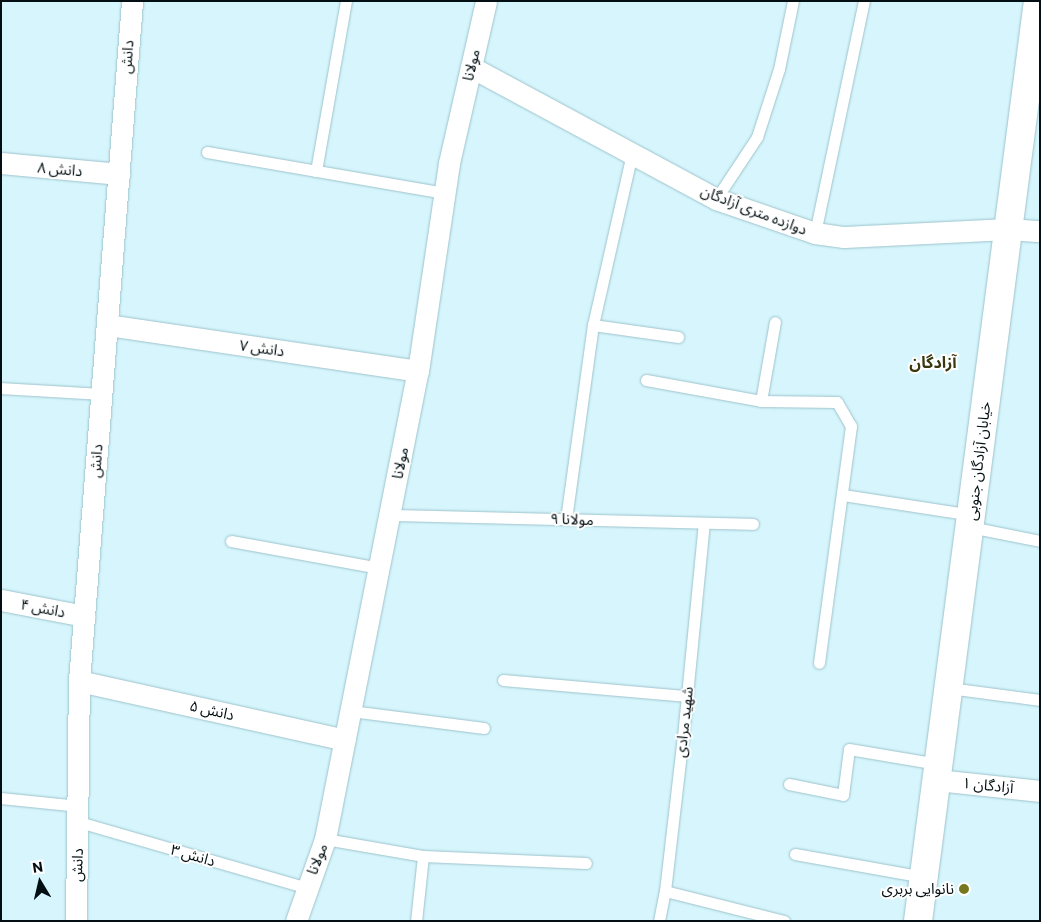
<!DOCTYPE html>
<html>
<head>
<meta charset="utf-8">
<style>
  body { margin:0 }
  #map { position:relative; width:1041px; height:922px; overflow:hidden; background:#d6f5fc; font-family:Commissioner,"Noto Sans Arabic",sans-serif }
  div>[style] { position:absolute }
  [style*='--x'] { left:calc(var(--x)*1px); top:calc(var(--y)*1px); width:calc(var(--w)*1px); rotate:calc(var(--a)*1deg) }
  .roads { filter:drop-shadow(0 0 1px #9dc3cc) drop-shadow(0 0 1px #9dc3cc) }
  .lane>* { height:11px; margin:-5.5px; padding:0 5.5px; transform-origin:5.5px; border-radius:5.5px; background:#fff }
  .street>* { height:21px; margin:-10.5px; padding:0 10.5px; transform-origin:10.5px; border-radius:10.5px; background:#fff }
  .secondary>* { height:28px; margin:-14px; padding:0 14px; transform-origin:14px; border-radius:14px; background:#fff }
  .dots>* { width:14px; height:14px; translate:-50% -50%; box-sizing:border-box; border:2px solid #fff; border-radius:50% }
  span { translate:-50% -50%; white-space:nowrap; text-align:center; line-height:1.15; -webkit-text-stroke:4px #fff; paint-order:stroke }
  .street-label { font-size:15px; color:#030f12 }
  .poi-label { font-size:15px; color:#030f12 }
  .right { translate:-100% -50%; text-align:right }
  .neighbourhood-label { font-size:16px; color:#37380e; font-weight:700 }
  .frame { position:absolute; inset:0; border:2px solid #030f12; pointer-events:none }
  .north { position:absolute; left:15px; top:857px; width:50px; height:50px; -webkit-text-stroke:4px #fff; paint-order:stroke; rotate:351deg; font-size:14px; font-weight:700; line-height:20px; text-align:center; color:#030f12 }
  .north::after { content:''; display:block; margin:auto; width:18px; height:22px; background:#030f12; clip-path:polygon(50% 0,100% 100%,50% 72%,0 100%) }
</style>
</head>
<body>
<div id="map">
  <div class="roads">
    <div class="lane">
      <div style="--x:207;--y:152;--w:241;--a:9.8"></div>
      <div style="--x:316;--y:171;--w:173;--a:-80"></div>
      <div style="--x:716;--y:199;--w:74;--a:-56.5"></div>
      <div style="--x:757;--y:137;--w:71;--a:-72.1"></div>
      <div style="--x:779;--y:69;--w:69;--a:-78.4"></div>
      <div style="--x:815;--y:233;--w:237;--a:-78.1"></div>
      <div style="--x:593;--y:325;--w:175;--a:-77.2"></div>
      <div style="--x:646;--y:380;--w:117;--a:10.3"></div>
      <div style="--x:761;--y:401;--w:76;--a:0.8"></div>
      <div style="--x:837;--y:402;--w:28;--a:60"></div>
      <div style="--x:851;--y:426;--w:239;--a:97.7"></div>
      <div style="--x:1;--y:388;--w:100;--a:3.4"></div>
      <div style="--x:761;--y:401;--w:80;--a:-80"></div>
      <div style="--x:843;--y:495;--w:131;--a:8.8"></div>
      <div style="--x:390;--y:515;--w:363;--a:1.4"></div>
      <div style="--x:566;--y:519;--w:196;--a:-82.1"></div>
      <div style="--x:593;--y:325;--w:86;--a:8"></div>
      <div style="--x:970;--y:527;--w:71;--a:11.3"></div>
      <div style="--x:231;--y:541;--w:151;--a:10.3"></div>
      <div style="--x:503;--y:680;--w:185;--a:5"></div>
      <div style="--x:949;--y:688;--w:92;--a:7.5"></div>
      <div style="--x:351;--y:711;--w:134;--a:7.3"></div>
      <div style="--x:789;--y:784;--w:55;--a:11.5"></div>
      <div style="--x:843;--y:795;--w:46;--a:-82.6"></div>
      <div style="--x:849;--y:749;--w:90;--a:9.6"></div>
      <div style="--x:1;--y:798;--w:78;--a:5.9"></div>
      <div style="--x:79;--y:822;--w:237;--a:16.1"></div>
      <div style="--x:325;--y:839;--w:99;--a:9.8"></div>
      <div style="--x:423;--y:856;--w:65;--a:96.1"></div>
      <div style="--x:795;--y:854;--w:131;--a:10.1"></div>
      <div style="--x:423;--y:856;--w:163;--a:2.5"></div>
      <div style="--x:665;--y:891;--w:123;--a:14.1"></div>
      <div style="--x:659;--y:921;--w:31;--a:-79"></div>
      <div style="--x:665;--y:891;--w:156;--a:-83.4"></div>
      <div style="--x:683;--y:736;--w:214;--a:-84.4"></div>
    </div>
    <div class="street">
      <div style="--x:471;--y:67;--w:278;--a:28.3"></div>
      <div style="--x:716;--y:199;--w:105;--a:19"></div>
      <div style="--x:815;--y:233;--w:29;--a:8"></div>
      <div style="--x:844;--y:237;--w:164;--a:-2.8"></div>
      <div style="--x:1008;--y:229;--w:32;--a:4"></div>
      <div style="--x:1;--y:163;--w:119;--a:5.3"></div>
      <div style="--x:107;--y:325;--w:314;--a:8.4"></div>
      <div style="--x:1;--y:600;--w:85;--a:10.9"></div>
      <div style="--x:79;--y:681;--w:272;--a:12.5"></div>
      <div style="--x:937;--y:780;--w:104;--a:6.1"></div>
      <div style="--x:76;--y:921;--w:240;--a:-89.3"></div>
      <div style="--x:79;--y:681;--w:682;--a:-85.54"></div>
      <div style="--x:296;--y:921;--w:87;--a:-70.5"></div>
      <div style="--x:325;--y:839;--w:477;--a:-78.8"></div>
      <div style="--x:418;--y:371;--w:210;--a:-81.5"></div>
      <div style="--x:449;--y:163;--w:166;--a:-77.1"></div>
    </div>
    <div class="secondary">
      <div style="--x:918;--y:921;--w:928;--a:-82.57"></div>
    </div>
  </div>
  <div class="dots">
    <div style="left:964px;top:889px;background:#767820"></div>
  </div>
  <div class="street-label">
    <span style="left:127px;top:57px;rotate:-86deg">دانش</span>
    <span style="left:471px;top:65px;rotate:-77deg">مولانا</span>
    <span style="left:60px;top:169px;rotate:5deg">دانش ۸</span>
    <span style="left:754px;top:210px;rotate:21deg">دوازده متری آزادگان</span>
    <span style="left:262px;top:348px;rotate:8deg">دانش ۷</span>
    <span style="left:96px;top:461px;rotate:-86deg">دانش</span>
    <span style="left:978px;top:461px;rotate:-83deg">خیابان آزادگان جنوبی</span>
    <span style="left:400px;top:463px;rotate:-79deg">مولانا</span>
    <span style="left:572px;top:519px;rotate:2deg">مولانا ۹</span>
    <span style="left:43px;top:608px;rotate:11deg">دانش ۴</span>
    <span style="left:212px;top:710px;rotate:13deg">دانش ۵</span>
    <span style="left:684px;top:722px;rotate:-84deg">شهید مرادی</span>
    <span style="left:988px;top:785px;rotate:6deg">آزادگان ۱</span>
    <span style="left:193px;top:855px;rotate:16deg">دانش ۳</span>
    <span style="left:317px;top:859px;rotate:-69deg">مولانا</span>
    <span style="left:77px;top:865px;rotate:-88deg">دانش</span>
  </div>
  <div class="poi-label">
    <span class="right" style="left:954px;top:889px">نانوایی بربری</span>
  </div>
  <div class="neighbourhood-label">
    <span style="left:933px;top:362px">آزادگان</span>
  </div>
  <div class="frame"></div>
  <div class="north">N</div>
</div>
</body>
</html>
